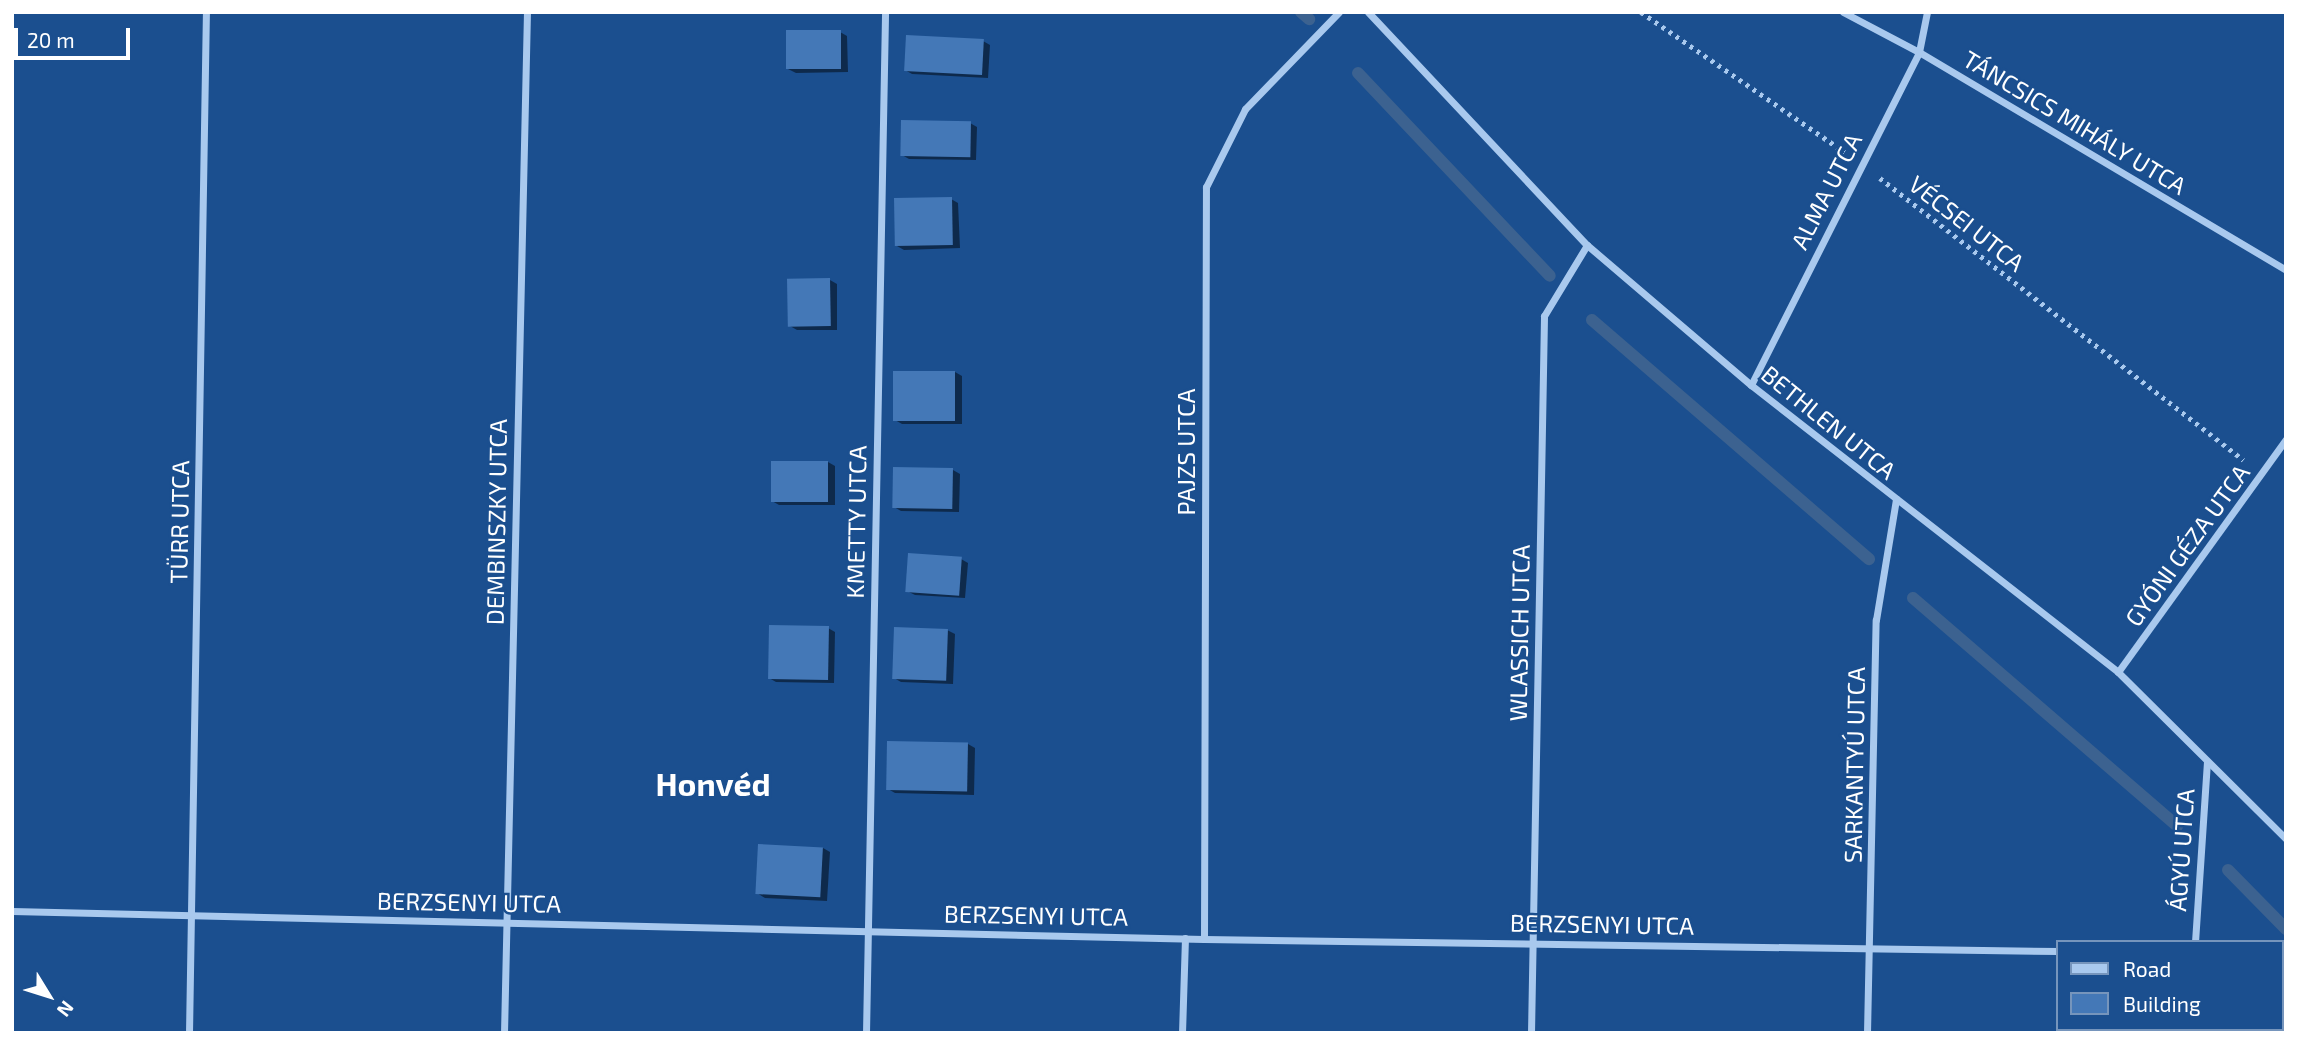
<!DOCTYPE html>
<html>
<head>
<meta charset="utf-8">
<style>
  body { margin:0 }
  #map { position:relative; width:2298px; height:1045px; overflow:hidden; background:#1b4f8f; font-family:"Exo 2",sans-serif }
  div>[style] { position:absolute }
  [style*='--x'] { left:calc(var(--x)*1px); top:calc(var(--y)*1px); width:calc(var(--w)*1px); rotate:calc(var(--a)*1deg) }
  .shadow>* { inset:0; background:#0007 }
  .stream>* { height:12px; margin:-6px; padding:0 6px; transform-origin:6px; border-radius:6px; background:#3c6290 }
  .building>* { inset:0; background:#4478b7; transform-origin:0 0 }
  .path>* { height:4.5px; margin-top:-2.25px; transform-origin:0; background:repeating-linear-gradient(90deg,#a9c9ee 0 3.5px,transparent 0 8.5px) }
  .street>* { height:7px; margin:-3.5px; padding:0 3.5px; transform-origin:3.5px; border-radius:3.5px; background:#a9c9ee }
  span { translate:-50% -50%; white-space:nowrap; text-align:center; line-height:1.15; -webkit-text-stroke:5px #1b4f8f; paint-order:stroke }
  .street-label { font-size:24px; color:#fff }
  .district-label { font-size:32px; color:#fff; font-weight:700 }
  .frame { position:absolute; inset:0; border:14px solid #fff; pointer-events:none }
  .legend { position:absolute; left:2056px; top:940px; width:228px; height:91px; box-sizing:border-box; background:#1b4f8f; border:2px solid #7695bc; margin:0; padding:9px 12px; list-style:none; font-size:21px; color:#fff }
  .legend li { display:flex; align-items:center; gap:14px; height:35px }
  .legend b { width:35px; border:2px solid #7695bc }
  .north { position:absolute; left:14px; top:961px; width:70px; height:70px; -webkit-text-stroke:5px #1b4f8f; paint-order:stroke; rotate:128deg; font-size:19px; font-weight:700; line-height:28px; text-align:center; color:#fff }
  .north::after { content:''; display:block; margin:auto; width:24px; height:32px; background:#fff; clip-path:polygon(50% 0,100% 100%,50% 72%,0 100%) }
  .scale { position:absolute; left:14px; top:28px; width:116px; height:32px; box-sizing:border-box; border:4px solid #fff; border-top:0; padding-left:9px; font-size:21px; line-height:24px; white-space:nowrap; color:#fff; -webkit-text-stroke:5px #1b4f8f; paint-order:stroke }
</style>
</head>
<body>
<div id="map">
  <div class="shadow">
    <div style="clip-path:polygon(840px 32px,847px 36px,848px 72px,796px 73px,788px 69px)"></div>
    <div style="clip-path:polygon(983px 41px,990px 45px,988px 78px,912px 74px,905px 70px)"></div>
    <div style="clip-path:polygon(970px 123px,977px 127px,976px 160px,909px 159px,902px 155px)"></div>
    <div style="clip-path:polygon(951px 199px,958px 203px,960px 248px,904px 250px,897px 246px)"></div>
    <div style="clip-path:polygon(830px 280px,837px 284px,837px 330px,797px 330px,790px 326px)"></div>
    <div style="clip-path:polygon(955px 372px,962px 376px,962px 424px,902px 424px,895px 420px)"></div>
    <div style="clip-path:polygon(828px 462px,835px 466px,835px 505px,779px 505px,772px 501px,773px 463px)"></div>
    <div style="clip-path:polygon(953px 470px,960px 474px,959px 512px,901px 511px,894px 507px)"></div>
    <div style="clip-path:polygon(961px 559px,968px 563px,965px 598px,915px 595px,907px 591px)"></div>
    <div style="clip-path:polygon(828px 628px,835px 632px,834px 683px,776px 682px,769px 678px)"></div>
    <div style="clip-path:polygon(947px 630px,955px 634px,953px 684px,901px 682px,894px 678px)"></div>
    <div style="clip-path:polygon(968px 744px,975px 748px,974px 795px,895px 793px,888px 789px)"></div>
    <div style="clip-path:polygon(823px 848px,830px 852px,827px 901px,765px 898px,757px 893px)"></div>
  </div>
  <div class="stream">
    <div style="--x:1301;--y:12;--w:11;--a:41"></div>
    <div style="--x:1358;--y:73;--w:279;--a:46.6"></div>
    <div style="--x:1592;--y:320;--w:366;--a:40.8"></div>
    <div style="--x:1913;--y:598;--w:349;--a:40.8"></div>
    <div style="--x:2228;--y:870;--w:83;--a:45.5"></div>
  </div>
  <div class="building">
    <div style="left:841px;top:30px;width:39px;height:55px;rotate:90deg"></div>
    <div style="left:906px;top:35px;width:78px;height:36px;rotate:3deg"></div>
    <div style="left:901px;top:120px;width:70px;height:36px;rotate:1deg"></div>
    <div style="left:952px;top:197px;width:48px;height:58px;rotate:89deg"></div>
    <div style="left:830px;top:278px;width:48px;height:43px;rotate:89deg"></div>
    <div style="left:893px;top:371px;width:62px;height:50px"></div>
    <div style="left:771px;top:461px;width:57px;height:41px"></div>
    <div style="left:893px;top:467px;width:60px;height:41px;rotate:1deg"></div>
    <div style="left:908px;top:553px;width:54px;height:39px;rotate:4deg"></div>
    <div style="left:769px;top:625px;width:60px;height:54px;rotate:1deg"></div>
    <div style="left:894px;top:627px;width:54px;height:52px;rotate:2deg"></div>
    <div style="left:887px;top:741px;width:81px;height:49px;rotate:1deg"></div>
    <div style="left:758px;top:844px;width:65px;height:50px;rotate:3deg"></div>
  </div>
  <div class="path">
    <div style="--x:1641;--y:12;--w:247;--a:34.5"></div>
    <div style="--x:1880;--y:178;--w:460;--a:37.8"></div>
  </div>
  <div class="street">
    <div style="--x:1368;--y:12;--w:320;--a:46.8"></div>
    <div style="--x:1587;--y:245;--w:216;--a:40.5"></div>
    <div style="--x:1751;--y:385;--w:466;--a:38"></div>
    <div style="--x:2118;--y:672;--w:237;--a:44.8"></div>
    <div style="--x:1843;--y:12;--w:86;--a:27.8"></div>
    <div style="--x:1919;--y:52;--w:427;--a:30.7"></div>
    <div style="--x:1751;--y:385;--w:373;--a:-63.2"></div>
    <div style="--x:1919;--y:52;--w:41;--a:-78.7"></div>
    <div style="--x:2118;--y:672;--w:287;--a:-54.2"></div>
    <div style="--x:12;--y:911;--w:1192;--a:1.35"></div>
    <div style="--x:1204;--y:939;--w:854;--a:0.81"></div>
    <div style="--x:1204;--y:939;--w:752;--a:-89.85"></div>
    <div style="--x:1206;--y:187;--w:87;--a:-63.4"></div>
    <div style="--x:1245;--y:109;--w:135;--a:-45.9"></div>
    <div style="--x:2195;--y:942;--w:181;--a:-86.2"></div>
    <div style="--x:189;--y:1033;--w:1021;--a:-89.05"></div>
    <div style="--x:504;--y:1033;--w:1021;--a:-88.71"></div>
    <div style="--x:866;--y:1033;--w:1021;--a:-88.93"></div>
    <div style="--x:1182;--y:1033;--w:95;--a:-88.2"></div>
    <div style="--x:1531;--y:1033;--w:717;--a:-88.96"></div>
    <div style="--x:1544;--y:316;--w:83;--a:-58.8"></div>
    <div style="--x:1867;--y:1033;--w:413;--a:-88.8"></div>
    <div style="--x:1876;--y:620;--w:123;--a:-80.6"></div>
    <div style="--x:2194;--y:1033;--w:4;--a:-90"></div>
  </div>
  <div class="street-label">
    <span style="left:2075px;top:122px;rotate:31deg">TÁNCSICS MIHÁLY UTCA</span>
    <span style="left:1826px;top:191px;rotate:-63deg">ALMA UTCA</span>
    <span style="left:1967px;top:223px;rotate:38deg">VÉCSEI UTCA</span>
    <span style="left:1829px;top:422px;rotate:39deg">BETHLEN UTCA</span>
    <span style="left:1186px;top:452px;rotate:-90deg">PAJZS UTCA</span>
    <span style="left:179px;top:522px;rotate:-89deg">TÜRR UTCA</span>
    <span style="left:496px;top:522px;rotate:-89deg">DEMBINSZKY UTCA</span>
    <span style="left:856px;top:522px;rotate:-89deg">KMETTY UTCA</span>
    <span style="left:2187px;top:545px;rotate:-54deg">GYÓNI GÉZA UTCA</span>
    <span style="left:1519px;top:633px;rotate:-89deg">WLASSICH UTCA</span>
    <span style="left:1854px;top:765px;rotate:-89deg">SARKANTYÚ UTCA</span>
    <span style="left:2181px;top:850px;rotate:-86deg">ÁGYÚ UTCA</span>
    <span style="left:469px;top:902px;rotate:1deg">BERZSENYI UTCA</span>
    <span style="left:1036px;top:915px;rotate:1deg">BERZSENYI UTCA</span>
    <span style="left:1602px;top:924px;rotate:1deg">BERZSENYI UTCA</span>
  </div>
  <div class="district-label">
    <span style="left:713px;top:783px">Honvéd</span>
  </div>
  <div class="frame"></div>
  <ul class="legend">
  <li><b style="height:9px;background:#a9c9ee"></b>Road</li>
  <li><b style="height:19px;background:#4478b7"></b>Building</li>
  </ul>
  <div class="north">N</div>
  <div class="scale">20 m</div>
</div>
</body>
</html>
